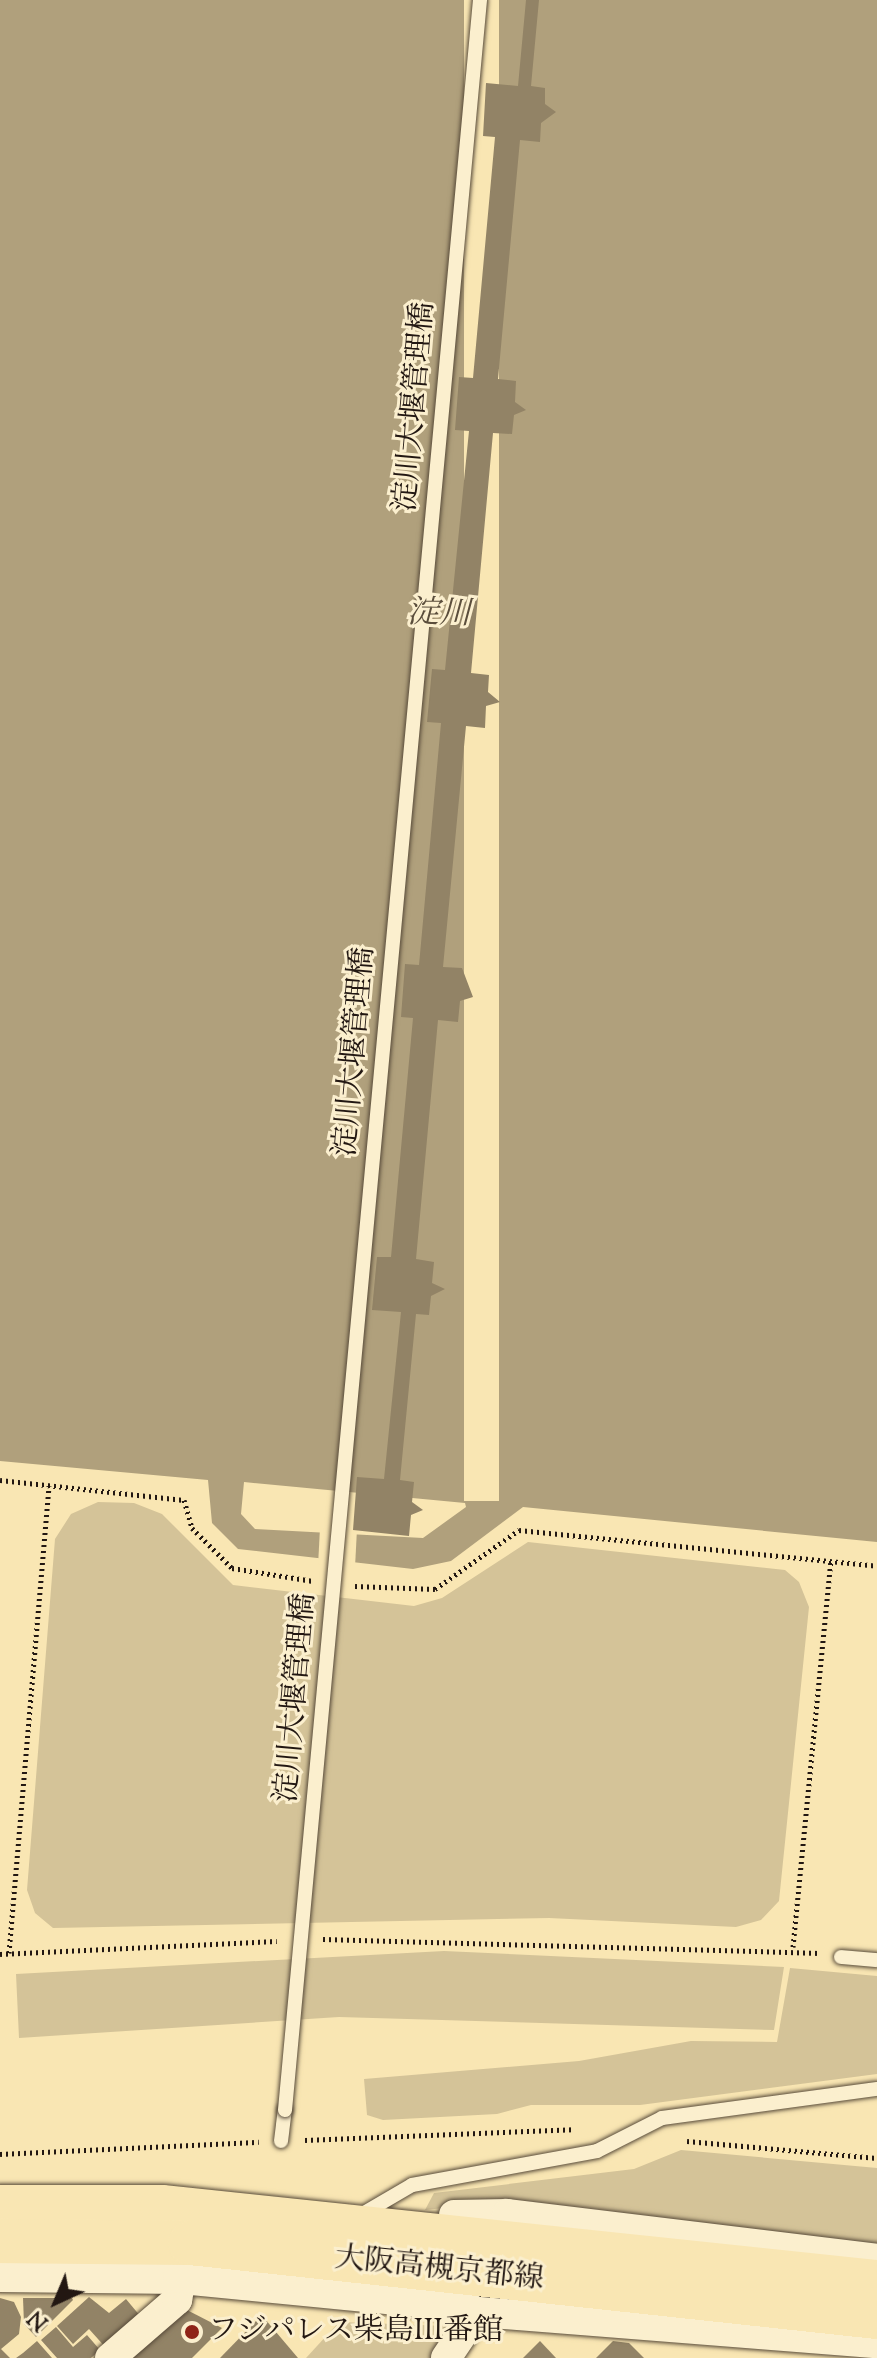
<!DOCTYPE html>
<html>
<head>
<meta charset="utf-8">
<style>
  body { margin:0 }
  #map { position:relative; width:877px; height:2358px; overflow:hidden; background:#f9e6b3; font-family:"Sorts Mill Goudy","Noto Serif JP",serif }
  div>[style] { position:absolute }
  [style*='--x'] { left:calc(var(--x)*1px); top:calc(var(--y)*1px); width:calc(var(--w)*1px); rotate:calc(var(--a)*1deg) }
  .green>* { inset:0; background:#d4c398 }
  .water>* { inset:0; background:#b0a07c }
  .pier>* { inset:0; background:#f9e6b3; transform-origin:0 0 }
  .building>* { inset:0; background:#928366 }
  .path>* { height:5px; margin-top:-2.5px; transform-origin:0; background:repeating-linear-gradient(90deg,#221712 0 2px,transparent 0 6px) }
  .roads { filter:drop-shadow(0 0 2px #584b3a) drop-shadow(0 0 2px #584b3a) }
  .service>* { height:14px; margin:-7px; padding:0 7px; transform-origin:7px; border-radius:7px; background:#fbefce }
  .minor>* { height:30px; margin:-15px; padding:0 15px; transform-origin:15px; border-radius:15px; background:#fbefce }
  .tertiary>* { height:38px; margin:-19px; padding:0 19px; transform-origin:19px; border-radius:19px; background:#fbefce }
  .primary>* { height:44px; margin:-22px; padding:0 22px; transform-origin:22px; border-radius:22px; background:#f9e6b3 }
  .bridges { filter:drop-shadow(0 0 2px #584b3a) drop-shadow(0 0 2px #584b3a) }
  .service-bridge>* { height:14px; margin:-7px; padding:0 7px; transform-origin:7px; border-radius:7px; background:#fbefce }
  .dots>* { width:22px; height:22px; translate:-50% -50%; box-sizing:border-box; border:4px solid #fbefce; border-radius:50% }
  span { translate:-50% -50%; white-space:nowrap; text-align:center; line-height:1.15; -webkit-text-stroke:6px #fbefce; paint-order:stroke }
  .street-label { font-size:30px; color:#221712 }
  .poi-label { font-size:30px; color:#221712 }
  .left { translate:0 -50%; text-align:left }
  .water-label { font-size:32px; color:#5b4e3c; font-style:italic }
  .north { position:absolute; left:16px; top:2262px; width:80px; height:80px; -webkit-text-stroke:6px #fbefce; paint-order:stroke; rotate:224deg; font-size:22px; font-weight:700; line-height:32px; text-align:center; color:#221712 }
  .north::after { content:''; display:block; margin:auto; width:28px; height:36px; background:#221712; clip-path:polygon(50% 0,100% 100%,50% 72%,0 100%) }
</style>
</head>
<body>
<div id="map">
  <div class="green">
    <div style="clip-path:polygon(98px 1502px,134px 1503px,162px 1514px,233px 1585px,414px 1606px,442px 1598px,528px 1542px,785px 1570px,799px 1582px,809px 1607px,779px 1901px,761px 1920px,736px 1927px,549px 1918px,53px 1928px,35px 1913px,27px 1890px,55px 1539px,71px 1514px)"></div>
    <div style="clip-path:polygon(444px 1951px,784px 1967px,774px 2030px,339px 2017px,19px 2038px,16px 1974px)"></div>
    <div style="clip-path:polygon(790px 1968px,877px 1976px,877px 2074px,640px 2105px,531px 2105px,497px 2114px,383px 2120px,367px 2115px,364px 2079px,579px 2061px,691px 2041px,777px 2042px)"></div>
    <div style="clip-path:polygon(681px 2150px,877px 2168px,877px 2244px,509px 2201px,425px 2210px,434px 2193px,634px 2169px)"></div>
    <div style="clip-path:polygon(339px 2322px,446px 2326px,451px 2333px,435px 2358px,306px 2358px)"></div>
  </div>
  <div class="water">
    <div style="clip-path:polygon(evenodd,0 0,877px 0,877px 1542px,523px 1507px,451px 1561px,413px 1569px,238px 1549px,212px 1523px,208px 1480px,0 1461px,0 0,244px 1482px,465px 1503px,466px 1507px,423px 1538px,255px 1529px,241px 1514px,244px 1482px)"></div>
  </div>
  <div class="pier">
    <div style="left:464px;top:0;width:35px;height:1501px"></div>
    <div style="left:320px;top:1528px;width:37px;height:36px;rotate:3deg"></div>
  </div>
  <div class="building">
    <div style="clip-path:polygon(526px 0,539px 0,531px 86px,545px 88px,545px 104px,556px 112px,541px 123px,540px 142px,520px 140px,498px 379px,516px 381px,515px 402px,526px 410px,514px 415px,512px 434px,493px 433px,471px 673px,489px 675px,488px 692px,500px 702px,486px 706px,485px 728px,466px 726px,443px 967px,462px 968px,473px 997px,460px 1001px,458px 1022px,438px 1020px,416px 1259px,434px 1262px,432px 1283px,445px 1289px,431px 1296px,429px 1315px,416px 1314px,400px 1480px,414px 1482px,412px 1502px,423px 1510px,411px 1515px,409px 1536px,353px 1530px,357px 1477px,384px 1479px,401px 1312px,372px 1310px,377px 1257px,391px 1257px,413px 1018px,401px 1017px,405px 964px,419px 965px,441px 723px,427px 722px,432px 669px,445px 670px,469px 431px,455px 430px,459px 377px,473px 378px,495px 137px,483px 136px,486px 83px,518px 86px)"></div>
    <div style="clip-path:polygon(89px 2297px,109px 2313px,126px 2299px,141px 2317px,107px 2349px,89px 2329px,73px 2344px,57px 2326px)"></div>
    <div style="clip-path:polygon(0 2298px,14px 2302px,21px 2317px,19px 2334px,1px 2349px,10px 2358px,0 2358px)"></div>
    <div style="clip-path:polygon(23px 2298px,72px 2298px,73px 2300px,36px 2337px,24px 2324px)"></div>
    <div style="clip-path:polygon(187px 2310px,222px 2328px,192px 2358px,131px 2358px)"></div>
    <div style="clip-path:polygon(258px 2319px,265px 2319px,298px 2358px,220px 2358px)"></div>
    <div style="clip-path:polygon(56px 2327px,73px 2347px,87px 2335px,100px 2350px,91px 2358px,57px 2358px,41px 2340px)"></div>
    <div style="clip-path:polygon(37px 2341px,52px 2358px,16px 2358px,23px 2353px)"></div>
    <div style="clip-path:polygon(540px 2341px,556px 2358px,523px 2358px)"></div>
    <div style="clip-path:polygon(613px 2341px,629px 2343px,644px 2358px,596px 2358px)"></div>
  </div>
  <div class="path">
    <div style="--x:0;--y:1480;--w:185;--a:6.2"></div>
    <div style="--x:184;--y:1500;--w:29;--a:74"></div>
    <div style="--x:192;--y:1528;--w:57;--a:45"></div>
    <div style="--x:232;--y:1568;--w:82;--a:9.1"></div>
    <div style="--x:355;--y:1586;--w:80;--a:2.1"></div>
    <div style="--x:435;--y:1589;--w:103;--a:-35.1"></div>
    <div style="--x:519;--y:1530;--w:360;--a:5.7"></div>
    <div style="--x:323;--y:1939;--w:497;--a:1.6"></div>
    <div style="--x:793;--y:1947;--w:387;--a:-84.4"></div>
    <div style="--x:9;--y:1953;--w:469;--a:-85.1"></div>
    <div style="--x:0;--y:1954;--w:277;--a:-2.7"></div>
    <div style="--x:305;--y:2140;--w:269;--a:-2.3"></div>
    <div style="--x:687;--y:2141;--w:191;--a:5.1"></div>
    <div style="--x:0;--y:2154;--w:259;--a:-2.7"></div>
  </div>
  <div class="roads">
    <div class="service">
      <div style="--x:841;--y:1957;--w:36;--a:5"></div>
      <div style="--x:281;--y:2141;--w:31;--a:-83"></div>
      <div style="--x:359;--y:2216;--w:61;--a:-30.3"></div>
      <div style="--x:412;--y:2185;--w:188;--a:-10.4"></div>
      <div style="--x:597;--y:2151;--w:73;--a:-26.9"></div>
      <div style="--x:662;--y:2118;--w:217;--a:-7.7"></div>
    </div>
    <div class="minor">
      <div style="--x:454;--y:2215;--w:53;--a:-1.1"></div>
      <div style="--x:507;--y:2214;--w:373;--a:6.9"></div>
      <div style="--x:110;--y:2358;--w:89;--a:-40.9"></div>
      <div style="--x:177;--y:2300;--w:25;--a:-79"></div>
      <div style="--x:446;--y:2358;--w:37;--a:-56"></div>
      <div style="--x:467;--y:2327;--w:16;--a:-90"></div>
      <div style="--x:467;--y:2311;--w:411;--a:4.5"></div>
    </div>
    <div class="tertiary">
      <div style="--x:0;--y:2273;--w:182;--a:0.6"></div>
      <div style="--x:182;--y:2275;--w:265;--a:5.6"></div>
      <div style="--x:446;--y:2301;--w:23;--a:25"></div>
    </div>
    <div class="primary">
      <div style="--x:0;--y:2207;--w:162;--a:0"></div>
      <div style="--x:162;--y:2207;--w:719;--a:5.99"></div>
      <div style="--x:0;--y:2241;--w:190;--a:0.6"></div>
      <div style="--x:190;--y:2243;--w:691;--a:6.15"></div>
    </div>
  </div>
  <div class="bridges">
    <div class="service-bridge">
      <div style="--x:285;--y:2110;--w:2119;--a:-84.72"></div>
    </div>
  </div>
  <div class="dots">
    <div style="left:192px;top:2332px;background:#8f2418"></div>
  </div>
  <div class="street-label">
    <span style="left:416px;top:407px;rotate:-85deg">淀川大堰管理橋</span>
    <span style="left:356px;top:1052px;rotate:-85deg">淀川大堰管理橋</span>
    <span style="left:297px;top:1698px;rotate:-85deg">淀川大堰管理橋</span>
    <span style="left:439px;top:2270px;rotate:6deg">大阪高槻京都線</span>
  </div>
  <div class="poi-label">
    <span class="left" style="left:208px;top:2332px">フジパレス柴島III番館</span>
  </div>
  <div class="water-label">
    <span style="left:439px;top:615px;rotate:1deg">淀川</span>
  </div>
  <div class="north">N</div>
</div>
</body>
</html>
